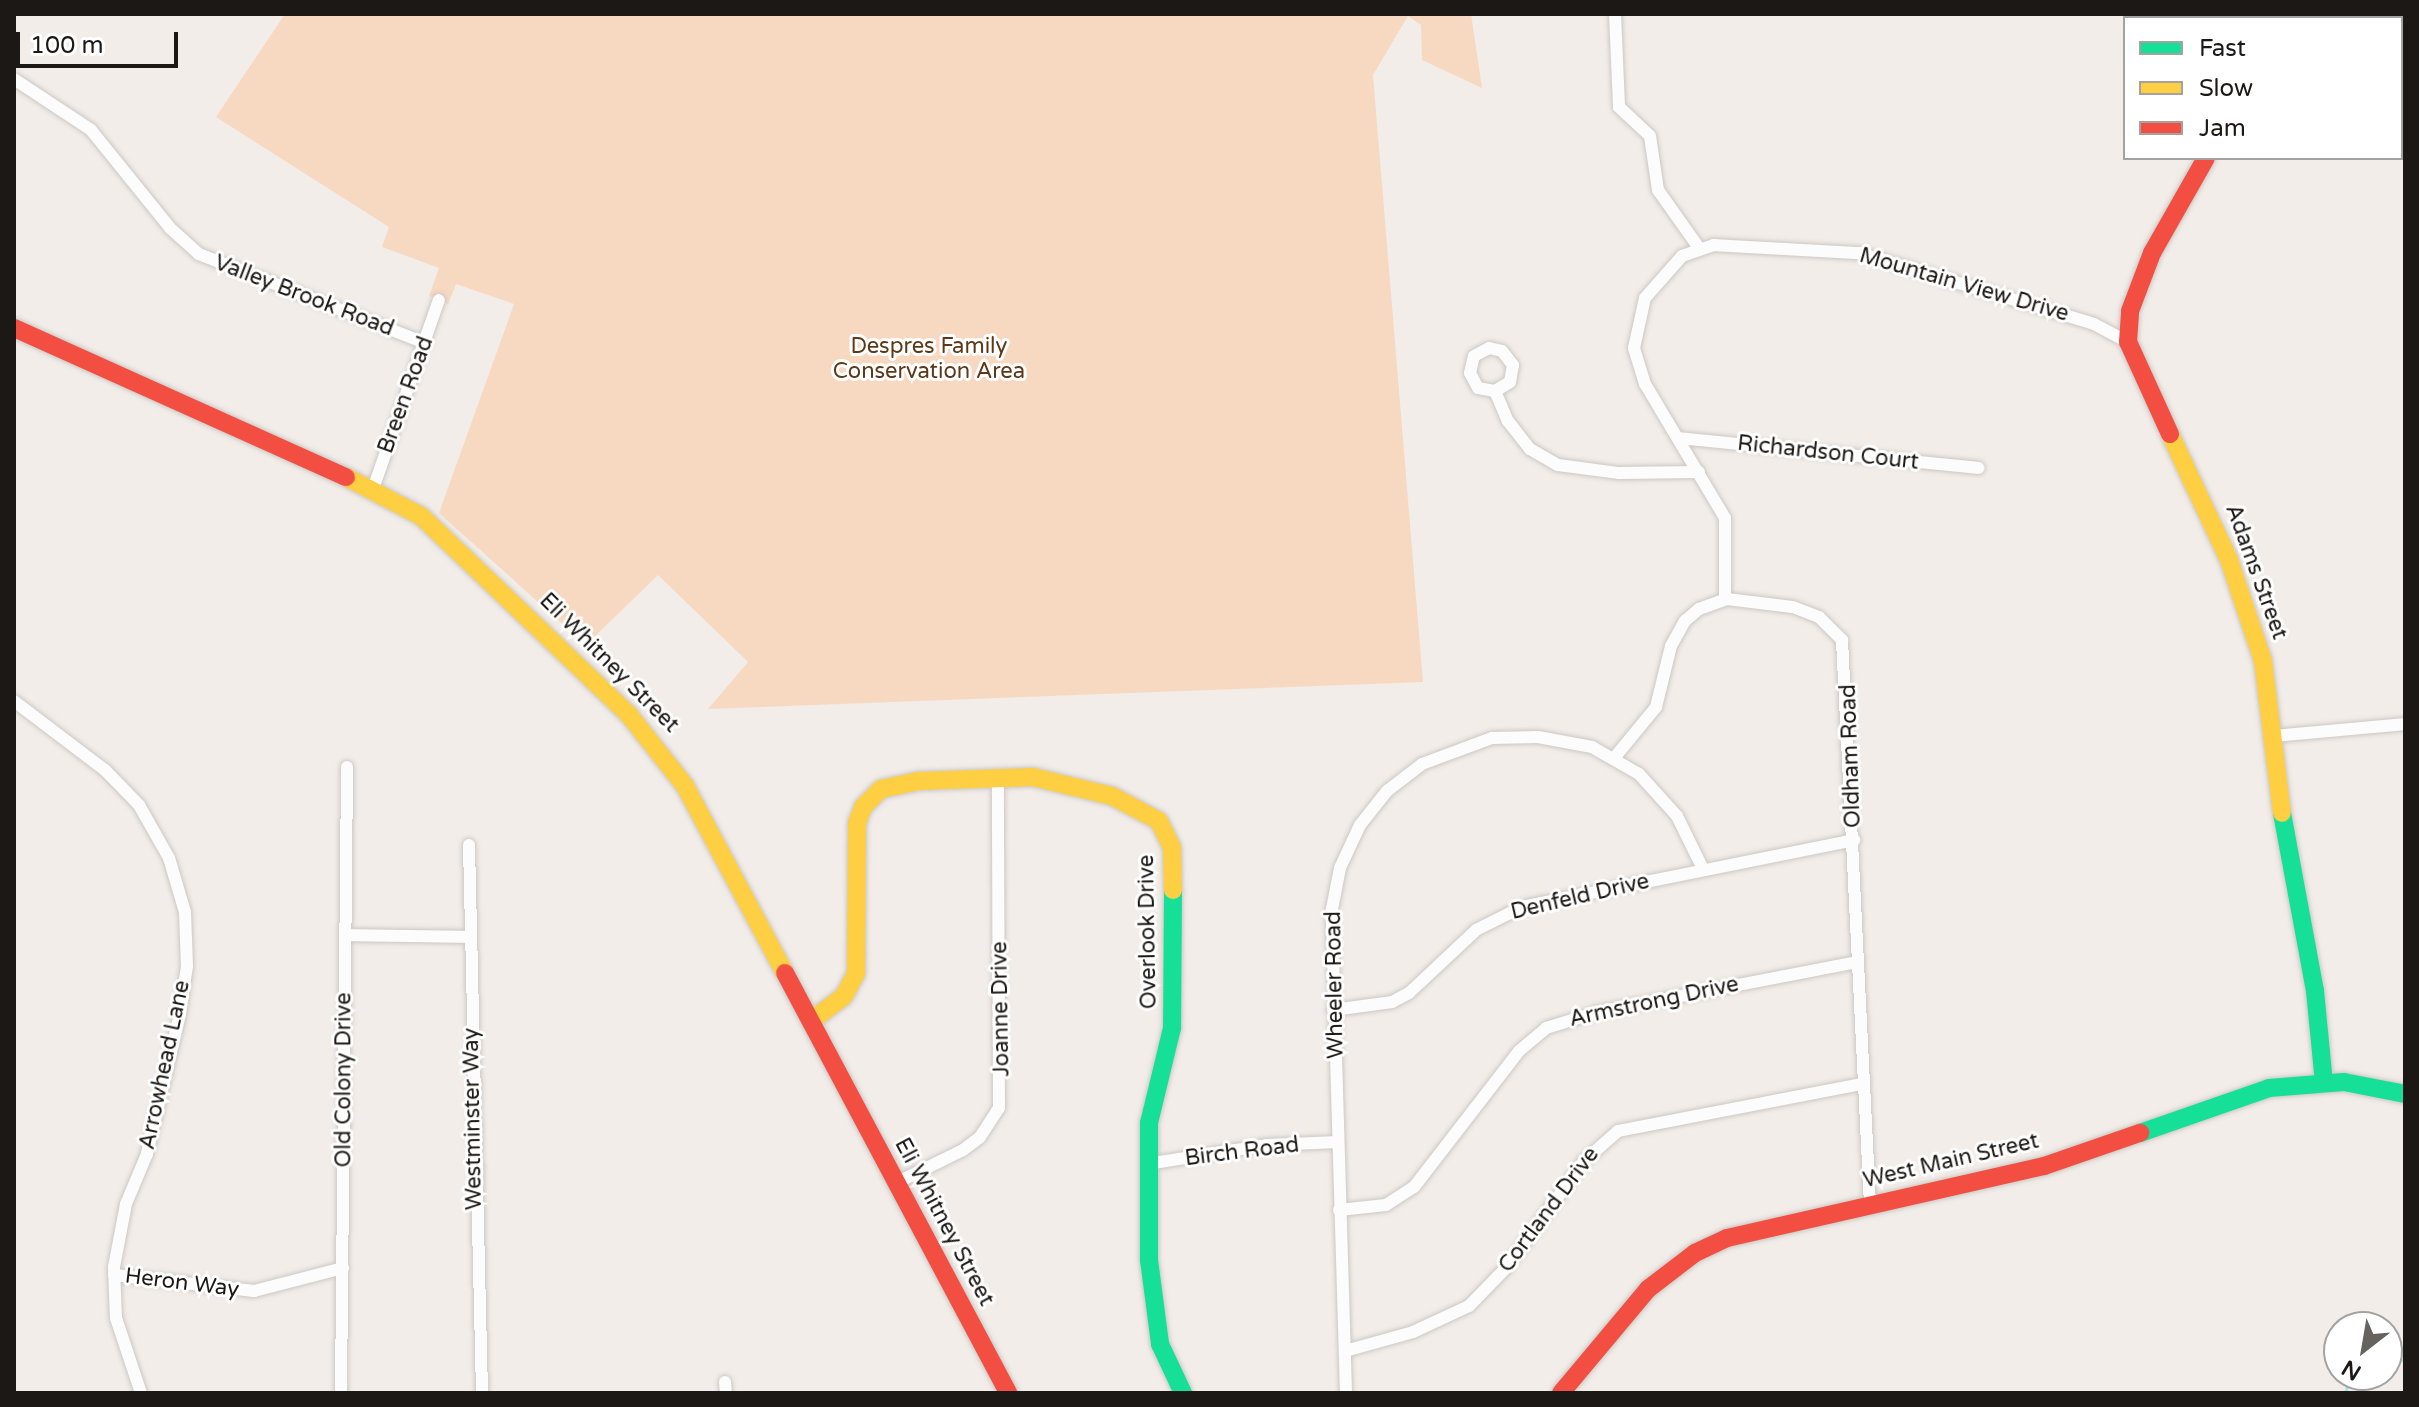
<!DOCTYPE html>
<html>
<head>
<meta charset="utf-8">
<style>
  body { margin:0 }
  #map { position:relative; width:2419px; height:1407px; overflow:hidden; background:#f2ede8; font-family:"Varela Round",sans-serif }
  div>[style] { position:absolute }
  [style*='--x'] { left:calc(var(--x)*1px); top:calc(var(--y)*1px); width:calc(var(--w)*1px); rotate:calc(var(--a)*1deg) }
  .green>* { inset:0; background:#f7d9c2 }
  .stream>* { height:3px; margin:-1.5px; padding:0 1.5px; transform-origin:1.5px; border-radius:1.5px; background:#aae5f1 }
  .roads { filter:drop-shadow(0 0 2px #ccc8c5) drop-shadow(0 0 2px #ccc8c5) }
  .street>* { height:12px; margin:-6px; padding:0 6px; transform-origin:6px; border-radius:6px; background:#fdfcfc }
  .fast>* { height:18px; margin:-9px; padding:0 9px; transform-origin:9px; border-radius:9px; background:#16e098 }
  .slow>* { height:18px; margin:-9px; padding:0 9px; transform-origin:9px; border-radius:9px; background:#ffcf43 }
  .jam>* { height:18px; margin:-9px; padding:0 9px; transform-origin:9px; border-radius:9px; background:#f24e42 }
  span { translate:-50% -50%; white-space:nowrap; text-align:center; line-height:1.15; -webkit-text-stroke:6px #fff; paint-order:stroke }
  .street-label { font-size:22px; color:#1b1815 }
  .park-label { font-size:22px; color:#5e3918 }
  .frame { position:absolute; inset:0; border:16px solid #1b1815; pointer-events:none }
  .legend { position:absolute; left:2123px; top:16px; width:280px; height:144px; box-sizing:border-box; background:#fff; border:2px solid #a4a3a1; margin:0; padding:10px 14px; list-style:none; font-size:24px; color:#1b1815 }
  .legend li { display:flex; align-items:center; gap:16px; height:40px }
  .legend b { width:40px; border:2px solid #a4a3a1 }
  .north { position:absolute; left:2323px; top:1311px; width:80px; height:80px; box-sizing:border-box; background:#fff; border:2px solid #a4a3a1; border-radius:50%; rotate:211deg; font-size:22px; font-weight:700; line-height:32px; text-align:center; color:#1b1815 }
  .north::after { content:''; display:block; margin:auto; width:28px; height:36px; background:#66635f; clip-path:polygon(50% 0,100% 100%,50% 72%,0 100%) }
  .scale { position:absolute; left:16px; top:32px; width:162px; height:36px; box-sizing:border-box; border:4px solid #1b1815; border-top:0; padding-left:10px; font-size:24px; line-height:28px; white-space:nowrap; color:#1b1815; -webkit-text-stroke:6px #fff; paint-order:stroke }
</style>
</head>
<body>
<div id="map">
  <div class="green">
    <div style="clip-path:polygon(285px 14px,1471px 14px,1482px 88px,1422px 60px,1421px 25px,1408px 16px,1373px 75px,1423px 682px,708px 709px,748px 662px,658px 575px,586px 645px,439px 513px,514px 304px,456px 284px,448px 304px,429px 296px,439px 268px,382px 247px,389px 227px,216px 117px)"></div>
  </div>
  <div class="stream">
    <div style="--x:2387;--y:1365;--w:19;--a:-18"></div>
    <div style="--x:2345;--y:1393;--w:9;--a:-72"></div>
    <div style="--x:2348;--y:1384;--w:20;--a:-27"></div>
  </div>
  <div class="roads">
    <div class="street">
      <div style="--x:1615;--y:14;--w:93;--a:87.5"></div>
      <div style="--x:1619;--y:107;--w:42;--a:43.1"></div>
      <div style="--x:1650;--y:136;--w:55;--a:81.6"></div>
      <div style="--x:1658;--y:190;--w:71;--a:54.7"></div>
      <div style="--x:2316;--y:18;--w:5;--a:-53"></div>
      <div style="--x:14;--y:79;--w:92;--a:33.5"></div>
      <div style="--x:91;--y:130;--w:126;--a:51.1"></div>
      <div style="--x:170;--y:228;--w:39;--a:42"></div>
      <div style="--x:199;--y:254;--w:243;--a:21.5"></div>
      <div style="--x:1495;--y:391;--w:17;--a:-170"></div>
      <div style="--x:1478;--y:388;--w:17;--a:-118"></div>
      <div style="--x:1470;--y:373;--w:17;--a:-77"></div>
      <div style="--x:1474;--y:356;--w:17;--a:-28"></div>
      <div style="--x:1489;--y:348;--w:13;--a:13"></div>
      <div style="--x:1502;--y:351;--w:18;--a:52"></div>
      <div style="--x:1513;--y:365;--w:17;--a:100"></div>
      <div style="--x:1510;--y:382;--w:17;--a:149"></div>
      <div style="--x:1495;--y:391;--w:33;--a:67"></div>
      <div style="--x:1508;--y:421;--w:36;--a:52"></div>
      <div style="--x:1530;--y:449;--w:32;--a:30"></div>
      <div style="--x:1558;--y:465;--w:62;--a:7.5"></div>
      <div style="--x:1619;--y:473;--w:80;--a:-0.7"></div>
      <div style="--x:1678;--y:438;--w:302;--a:5.7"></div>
      <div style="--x:373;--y:489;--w:200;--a:-70.8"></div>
      <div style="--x:1725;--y:599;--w:81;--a:-90"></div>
      <div style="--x:1725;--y:518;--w:156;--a:-120.8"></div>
      <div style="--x:1645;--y:384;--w:38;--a:-107"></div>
      <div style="--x:1634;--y:348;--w:51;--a:-77.6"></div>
      <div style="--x:1645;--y:298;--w:56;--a:-48.6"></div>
      <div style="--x:1682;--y:256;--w:34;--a:-19"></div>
      <div style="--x:1714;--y:245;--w:145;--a:3.2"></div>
      <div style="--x:1859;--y:253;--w:245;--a:16.8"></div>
      <div style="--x:2094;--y:324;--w:38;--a:28"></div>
      <div style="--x:14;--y:701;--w:114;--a:37.2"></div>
      <div style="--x:105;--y:770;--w:49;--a:45.8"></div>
      <div style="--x:139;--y:805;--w:61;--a:60.5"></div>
      <div style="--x:169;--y:858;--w:56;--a:73.5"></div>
      <div style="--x:185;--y:912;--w:54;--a:87.9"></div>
      <div style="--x:187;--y:966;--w:49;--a:98.3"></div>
      <div style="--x:180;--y:1014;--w:144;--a:103.3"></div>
      <div style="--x:147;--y:1154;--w:54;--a:112.8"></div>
      <div style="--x:126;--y:1204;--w:64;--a:100.8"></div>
      <div style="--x:114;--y:1267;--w:51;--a:87.8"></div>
      <div style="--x:116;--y:1318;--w:79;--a:71.6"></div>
      <div style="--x:2274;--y:736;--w:132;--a:-5.2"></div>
      <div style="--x:1615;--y:757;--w:65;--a:-50.6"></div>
      <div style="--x:1656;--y:707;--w:63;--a:-76.2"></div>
      <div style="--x:1671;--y:646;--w:29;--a:-61"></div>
      <div style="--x:1685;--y:621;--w:18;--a:-41"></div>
      <div style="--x:1699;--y:609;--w:30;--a:-20"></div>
      <div style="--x:1727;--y:599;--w:66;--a:6.9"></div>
      <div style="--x:1793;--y:607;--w:28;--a:21"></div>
      <div style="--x:1819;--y:617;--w:33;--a:45"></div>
      <div style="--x:1842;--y:640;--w:566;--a:87.16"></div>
      <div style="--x:469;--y:845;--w:548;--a:88.64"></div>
      <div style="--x:345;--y:935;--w:125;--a:0.9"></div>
      <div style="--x:1333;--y:1010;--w:60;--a:-7.7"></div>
      <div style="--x:1392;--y:1002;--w:19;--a:-28"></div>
      <div style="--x:1409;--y:993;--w:92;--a:-43.2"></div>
      <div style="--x:1476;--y:930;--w:51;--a:-26.6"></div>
      <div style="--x:1522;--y:907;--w:339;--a:-11.4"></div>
      <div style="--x:1147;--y:1164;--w:121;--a:-9"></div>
      <div style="--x:1267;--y:1145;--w:71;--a:-2.4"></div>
      <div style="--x:896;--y:1183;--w:75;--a:-26.2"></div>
      <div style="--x:963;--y:1150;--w:21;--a:-37"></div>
      <div style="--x:980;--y:1137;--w:35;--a:-57"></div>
      <div style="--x:999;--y:1108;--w:329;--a:-90.2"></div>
      <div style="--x:1339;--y:1210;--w:47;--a:-6.1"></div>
      <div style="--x:1386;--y:1205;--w:33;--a:-33"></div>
      <div style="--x:1414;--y:1187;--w:172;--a:-52.3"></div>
      <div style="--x:1519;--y:1051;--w:35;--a:-40"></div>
      <div style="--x:1546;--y:1028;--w:54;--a:-17.1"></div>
      <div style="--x:1598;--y:1012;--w:264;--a:-10.9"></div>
      <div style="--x:114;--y:1275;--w:141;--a:6.5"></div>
      <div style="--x:254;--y:1291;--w:92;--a:-14.5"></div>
      <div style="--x:1345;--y:1351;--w:71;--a:-15.6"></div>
      <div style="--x:1413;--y:1332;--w:62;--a:-24.9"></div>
      <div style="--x:1469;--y:1306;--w:53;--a:-45.8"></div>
      <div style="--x:1506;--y:1268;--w:132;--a:-53.9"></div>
      <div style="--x:1584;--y:1161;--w:45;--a:-41.4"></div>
      <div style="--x:1618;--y:1131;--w:248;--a:-10.9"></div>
      <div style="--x:725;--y:1382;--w:11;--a:85"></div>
      <div style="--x:341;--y:1393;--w:626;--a:-89.45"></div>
      <div style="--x:1346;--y:1393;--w:484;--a:-91.7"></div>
      <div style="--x:1332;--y:909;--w:42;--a:-79"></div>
      <div style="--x:1340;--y:868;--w:47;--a:-65.1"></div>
      <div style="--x:1360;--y:825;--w:43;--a:-51.5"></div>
      <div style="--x:1387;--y:791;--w:44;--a:-37.6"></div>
      <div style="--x:1422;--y:764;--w:75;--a:-20.4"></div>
      <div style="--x:1492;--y:738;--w:46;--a:-1.2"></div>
      <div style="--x:1538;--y:737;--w:55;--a:10.5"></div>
      <div style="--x:1592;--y:747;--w:54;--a:29.9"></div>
      <div style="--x:1639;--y:774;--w:57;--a:47.9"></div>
      <div style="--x:1677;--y:816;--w:59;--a:63.9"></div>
    </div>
    <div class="fast">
      <div style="--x:2282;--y:813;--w:181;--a:79.5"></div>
      <div style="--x:2315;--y:991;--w:91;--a:84.4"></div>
      <div style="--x:1173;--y:890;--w:138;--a:90.4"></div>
      <div style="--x:1172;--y:1028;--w:98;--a:103.6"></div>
      <div style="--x:1149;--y:1123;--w:137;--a:90"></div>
      <div style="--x:1149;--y:1260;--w:85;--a:82.5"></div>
      <div style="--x:1160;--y:1344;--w:54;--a:64.9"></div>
      <div style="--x:2140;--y:1133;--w:137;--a:-19.2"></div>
      <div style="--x:2269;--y:1088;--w:75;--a:-4.6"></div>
      <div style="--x:2344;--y:1082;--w:62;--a:11.1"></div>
    </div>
    <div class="slow">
      <div style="--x:2170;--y:434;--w:139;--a:64.9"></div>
      <div style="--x:2229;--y:560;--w:107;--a:71.4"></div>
      <div style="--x:2263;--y:661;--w:153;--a:82.9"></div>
      <div style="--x:346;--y:477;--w:85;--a:27.5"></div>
      <div style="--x:421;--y:516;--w:288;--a:43.7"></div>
      <div style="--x:629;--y:715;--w:90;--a:51.7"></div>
      <div style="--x:685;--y:786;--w:212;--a:61.9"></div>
      <div style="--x:811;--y:1021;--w:41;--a:-37.1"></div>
      <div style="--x:844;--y:996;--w:26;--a:-62"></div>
      <div style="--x:856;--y:973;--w:150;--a:-89.6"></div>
      <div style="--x:857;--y:823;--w:17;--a:-69"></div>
      <div style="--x:863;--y:807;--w:25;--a:-45"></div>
      <div style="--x:881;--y:789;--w:39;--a:-12"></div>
      <div style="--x:919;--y:781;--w:114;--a:-2"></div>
      <div style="--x:1033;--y:777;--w:81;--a:13.5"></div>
      <div style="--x:1112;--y:796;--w:53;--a:28"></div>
      <div style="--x:1159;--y:821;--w:30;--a:64"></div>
      <div style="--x:1172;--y:848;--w:42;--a:88.6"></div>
    </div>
    <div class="jam">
      <div style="--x:14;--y:328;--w:364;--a:24.2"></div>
      <div style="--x:2170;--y:434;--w:101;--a:-114.5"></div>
      <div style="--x:2128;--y:342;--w:31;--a:-86"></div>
      <div style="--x:2130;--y:311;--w:62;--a:-69.2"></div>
      <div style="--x:2152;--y:253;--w:109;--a:-60.4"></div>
      <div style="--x:785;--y:973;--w:476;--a:62"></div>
      <div style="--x:1561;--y:1393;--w:136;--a:-50.1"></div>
      <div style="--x:1648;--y:1289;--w:59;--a:-37.5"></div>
      <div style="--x:1695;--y:1253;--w:35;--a:-25"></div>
      <div style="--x:1727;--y:1238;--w:325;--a:-12.8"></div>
      <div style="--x:2044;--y:1166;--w:102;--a:-19"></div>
    </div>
  </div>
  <div class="street-label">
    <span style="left:1964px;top:285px;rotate:16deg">Mountain View Drive</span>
    <span style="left:304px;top:296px;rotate:21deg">Valley Brook Road</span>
    <span style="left:406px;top:395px;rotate:-70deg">Breen Road</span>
    <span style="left:1828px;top:453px;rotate:6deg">Richardson Court</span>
    <span style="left:2256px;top:572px;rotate:70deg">Adams Street</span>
    <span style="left:609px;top:663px;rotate:45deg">Eli Whitney Street</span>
    <span style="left:1851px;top:756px;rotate:-92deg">Oldham Road</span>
    <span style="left:1580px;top:897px;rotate:-13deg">Denfeld Drive</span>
    <span style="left:1148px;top:932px;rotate:-91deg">Overlook Drive</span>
    <span style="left:1335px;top:985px;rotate:-91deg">Wheeler Road</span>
    <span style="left:1654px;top:1002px;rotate:-12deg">Armstrong Drive</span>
    <span style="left:1001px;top:1009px;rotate:-91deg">Joanne Drive</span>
    <span style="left:165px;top:1065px;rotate:-78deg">Arrowhead Lane</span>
    <span style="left:344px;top:1080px;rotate:-90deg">Old Colony Drive</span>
    <span style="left:473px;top:1119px;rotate:-91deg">Westminster Way</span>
    <span style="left:1242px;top:1152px;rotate:-7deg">Birch Road</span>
    <span style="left:1951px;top:1161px;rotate:-13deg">West Main Street</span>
    <span style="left:1549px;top:1210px;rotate:-53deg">Cortland Drive</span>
    <span style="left:944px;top:1222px;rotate:62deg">Eli Whitney Street</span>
    <span style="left:182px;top:1283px;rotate:7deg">Heron Way</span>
  </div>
  <div class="park-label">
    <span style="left:929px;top:359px">Despres Family<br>Conservation Area</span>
  </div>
  <div class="frame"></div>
  <ul class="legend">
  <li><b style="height:10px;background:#16e098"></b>Fast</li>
  <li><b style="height:10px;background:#ffcf43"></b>Slow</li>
  <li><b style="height:10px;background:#f24e42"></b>Jam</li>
  </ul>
  <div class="north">N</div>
  <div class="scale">100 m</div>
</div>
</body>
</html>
